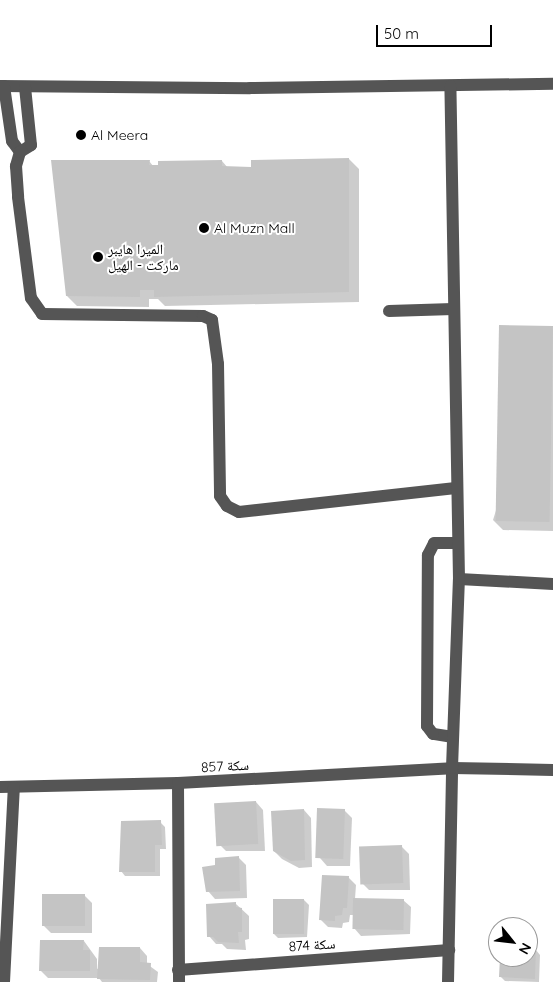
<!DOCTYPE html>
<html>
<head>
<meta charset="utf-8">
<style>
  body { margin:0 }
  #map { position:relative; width:553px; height:982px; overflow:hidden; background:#fff; font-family:Quicksand,"Noto Naskh Arabic",sans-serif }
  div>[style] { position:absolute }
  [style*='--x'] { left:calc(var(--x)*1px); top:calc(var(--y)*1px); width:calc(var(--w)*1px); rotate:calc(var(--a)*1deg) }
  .shadow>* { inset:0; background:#0003 }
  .building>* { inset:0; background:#c4c4c4; transform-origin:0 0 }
  .minor>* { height:12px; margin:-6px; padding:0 6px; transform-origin:6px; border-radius:6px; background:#555 }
  .dots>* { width:14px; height:14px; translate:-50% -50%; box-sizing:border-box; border:2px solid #fff; border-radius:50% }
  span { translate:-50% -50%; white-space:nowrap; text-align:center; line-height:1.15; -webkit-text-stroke:4px #fff; paint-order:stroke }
  .poi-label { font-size:14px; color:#000 }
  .left { translate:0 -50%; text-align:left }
  .street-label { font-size:14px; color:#000 }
  .north { position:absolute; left:488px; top:917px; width:50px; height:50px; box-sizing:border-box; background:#fff; border:1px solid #999; border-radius:50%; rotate:119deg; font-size:14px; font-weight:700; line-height:20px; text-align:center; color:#000 }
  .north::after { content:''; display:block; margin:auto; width:18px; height:22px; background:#000; clip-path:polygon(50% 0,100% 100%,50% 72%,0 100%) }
  .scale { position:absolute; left:376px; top:25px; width:116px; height:22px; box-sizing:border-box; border:2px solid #000; border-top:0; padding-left:6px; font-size:15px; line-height:18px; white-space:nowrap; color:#000; -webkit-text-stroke:4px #fff; paint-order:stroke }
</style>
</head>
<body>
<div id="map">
  <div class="shadow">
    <div style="clip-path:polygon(349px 159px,359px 169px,359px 302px,165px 306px,158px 299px,149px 299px,149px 307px,77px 306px,67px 296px,149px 161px,154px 167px,222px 161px,228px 168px,252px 168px)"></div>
    <div style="clip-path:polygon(553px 327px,553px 531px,503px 530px,493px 520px)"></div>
    <div style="clip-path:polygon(256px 802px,263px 810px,265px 851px,226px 851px,219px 844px)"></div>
    <div style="clip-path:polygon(304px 810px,311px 818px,312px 867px,299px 868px,282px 859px,274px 851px)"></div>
    <div style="clip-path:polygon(344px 810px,352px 818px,350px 866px,327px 866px,320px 858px)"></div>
    <div style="clip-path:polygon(160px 822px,165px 827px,166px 849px,160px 849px,160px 876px,125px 876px,121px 871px)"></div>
    <div style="clip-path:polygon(402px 847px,409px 854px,410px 890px,369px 890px,361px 882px)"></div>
    <div style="clip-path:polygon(239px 858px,246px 865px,247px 898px,215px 899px,208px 891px,216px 866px)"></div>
    <div style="clip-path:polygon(348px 877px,356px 885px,355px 899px,403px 900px,411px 907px,410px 934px,361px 936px,354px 928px,354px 915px,350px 915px,349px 922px,343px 923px,342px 928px,328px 927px,320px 919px)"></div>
    <div style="clip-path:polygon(84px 895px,92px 903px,92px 933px,51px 933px,43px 925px)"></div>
    <div style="clip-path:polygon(304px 900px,309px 905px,307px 937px,278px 938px,273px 933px)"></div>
    <div style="clip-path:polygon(236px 904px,249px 916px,249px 939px,245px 940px,246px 950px,227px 949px,222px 944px,216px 944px,209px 936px)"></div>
    <div style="clip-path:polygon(84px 941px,97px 959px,97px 969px,140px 948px,147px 956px,147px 964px,158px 972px,157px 982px,102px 982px,99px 978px,48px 978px,40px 970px)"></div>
    <div style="clip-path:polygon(528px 950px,536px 950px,540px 955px,539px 982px,505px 981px,500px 976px,502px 957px,528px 957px)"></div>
  </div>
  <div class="building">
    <div style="clip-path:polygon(349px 158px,349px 292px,154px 297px,154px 290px,140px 290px,140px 297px,66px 296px,51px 160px,150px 160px,149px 165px,158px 165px,158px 161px,222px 160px,222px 166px,251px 167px,251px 160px)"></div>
    <div style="left:499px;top:325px;width:54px;height:196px;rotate:1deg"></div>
    <div style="left:256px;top:801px;width:43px;height:42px;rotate:87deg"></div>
    <div style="clip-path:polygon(304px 809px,305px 860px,291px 861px,273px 851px,271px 811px)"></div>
    <div style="left:345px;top:809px;width:50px;height:28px;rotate:92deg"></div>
    <div style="clip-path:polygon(161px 820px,162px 845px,155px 845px,155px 872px,119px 872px,121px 821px)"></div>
    <div style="left:402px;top:845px;width:38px;height:43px;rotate:88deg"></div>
    <div style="clip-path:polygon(239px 856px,240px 891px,206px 892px,202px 867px,215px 865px,215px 858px)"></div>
    <div style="clip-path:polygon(322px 875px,349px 876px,347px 908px,343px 908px,342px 915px,335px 916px,335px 921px,319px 920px)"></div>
    <div style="left:42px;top:894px;width:43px;height:32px"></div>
    <div style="left:353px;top:898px;width:51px;height:31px;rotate:1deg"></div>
    <div style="left:273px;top:899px;width:31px;height:35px"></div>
    <div style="clip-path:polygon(236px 902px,236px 907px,242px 908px,242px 932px,238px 932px,239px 943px,218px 942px,213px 937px,207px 937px,206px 904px)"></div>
    <div style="clip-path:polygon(40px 940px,84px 940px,83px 950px,90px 950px,90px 971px,39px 971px)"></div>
    <div style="clip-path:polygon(99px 947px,140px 947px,140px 962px,151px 963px,150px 980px,97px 979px)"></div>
    <div style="clip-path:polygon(528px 949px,536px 949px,535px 979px,499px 977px,500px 957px,528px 957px)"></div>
  </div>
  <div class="minor">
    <div style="--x:0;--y:86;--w:250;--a:0.5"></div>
    <div style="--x:250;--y:88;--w:303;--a:-0.8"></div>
    <div style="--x:4;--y:86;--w:56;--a:81.7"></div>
    <div style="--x:12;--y:141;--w:14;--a:54"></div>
    <div style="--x:20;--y:152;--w:15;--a:106"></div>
    <div style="--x:16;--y:166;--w:31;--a:86"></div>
    <div style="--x:18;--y:197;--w:102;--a:82.7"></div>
    <div style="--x:31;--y:298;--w:19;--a:55"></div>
    <div style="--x:42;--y:314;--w:161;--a:0.7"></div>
    <div style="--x:203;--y:316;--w:10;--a:24"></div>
    <div style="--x:212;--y:320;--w:44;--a:82.2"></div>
    <div style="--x:218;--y:364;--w:132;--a:89.1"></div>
    <div style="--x:220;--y:496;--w:12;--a:55"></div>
    <div style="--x:227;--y:506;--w:13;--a:27"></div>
    <div style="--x:239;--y:512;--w:218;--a:-6.3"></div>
    <div style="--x:20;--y:152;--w:13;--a:-32"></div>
    <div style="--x:31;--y:145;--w:58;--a:-95.9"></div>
    <div style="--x:389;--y:311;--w:64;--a:-1.8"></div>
    <div style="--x:459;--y:579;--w:94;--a:3"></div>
    <div style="--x:453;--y:737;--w:20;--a:-171"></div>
    <div style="--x:433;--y:734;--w:10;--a:-127"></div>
    <div style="--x:427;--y:726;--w:171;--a:-89.7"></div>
    <div style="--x:428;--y:555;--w:13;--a:-63"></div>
    <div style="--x:434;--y:543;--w:24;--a:0"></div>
    <div style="--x:178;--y:783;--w:199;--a:89.7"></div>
    <div style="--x:0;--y:787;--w:178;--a:-1.3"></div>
    <div style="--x:178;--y:783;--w:274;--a:-3.1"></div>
    <div style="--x:452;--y:768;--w:101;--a:1.1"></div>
    <div style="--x:178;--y:970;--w:272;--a:-4.2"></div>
    <div style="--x:4;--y:982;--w:195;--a:-87.1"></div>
    <div style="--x:448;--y:982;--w:214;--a:-88.9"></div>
    <div style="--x:452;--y:768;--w:189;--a:-87.9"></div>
    <div style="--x:459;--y:579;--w:493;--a:-91"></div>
  </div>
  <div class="dots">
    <div style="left:81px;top:135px;background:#000"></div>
    <div style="left:204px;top:228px;background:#000"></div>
    <div style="left:98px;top:257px;background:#000"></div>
  </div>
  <div class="poi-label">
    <span class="left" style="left:91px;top:135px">Al Meera</span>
    <span class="left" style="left:214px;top:228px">Al Muzn Mall</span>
    <span class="left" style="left:108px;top:257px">الميرا هايبر<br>ماركت - الهيل</span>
  </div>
  <div class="street-label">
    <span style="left:225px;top:766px;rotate:-3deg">سكة 857</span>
    <span style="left:312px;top:945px;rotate:-4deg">سكة 874</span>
  </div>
  <div class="north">N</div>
  <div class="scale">50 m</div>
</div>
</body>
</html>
